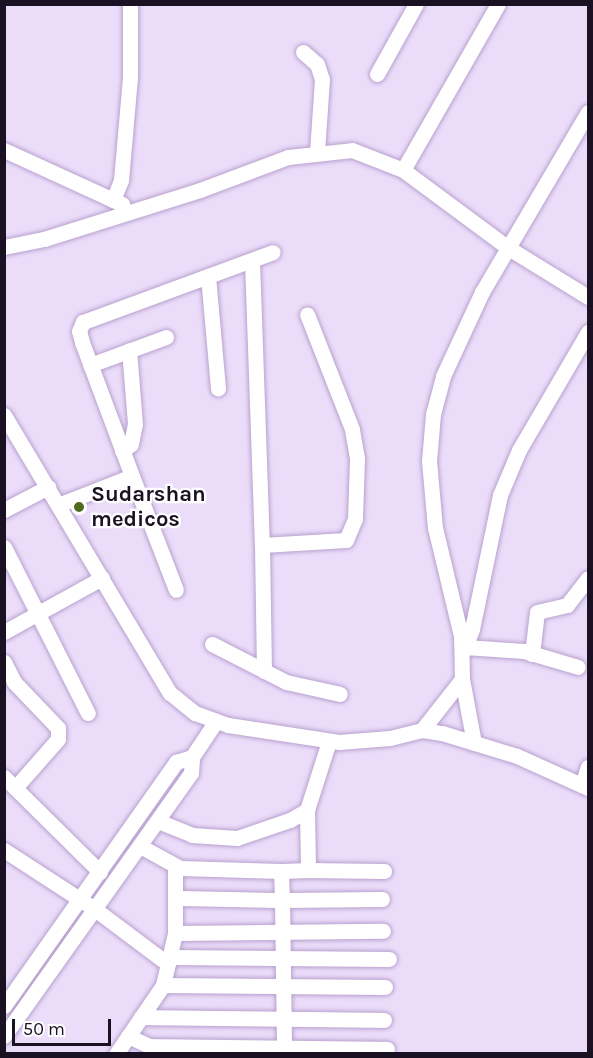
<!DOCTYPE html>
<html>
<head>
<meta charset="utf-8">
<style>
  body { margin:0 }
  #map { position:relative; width:593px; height:1058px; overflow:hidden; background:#ebddfa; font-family:Karla,sans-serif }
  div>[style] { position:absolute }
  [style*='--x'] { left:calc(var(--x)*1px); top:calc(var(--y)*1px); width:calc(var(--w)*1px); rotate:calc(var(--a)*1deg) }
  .roads { filter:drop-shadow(0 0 2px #b9a1cf) drop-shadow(0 0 2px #b9a1cf) }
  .street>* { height:15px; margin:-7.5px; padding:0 7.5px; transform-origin:7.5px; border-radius:7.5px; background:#fff }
  .dots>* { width:16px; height:16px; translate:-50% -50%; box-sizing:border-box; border:3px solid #fff; border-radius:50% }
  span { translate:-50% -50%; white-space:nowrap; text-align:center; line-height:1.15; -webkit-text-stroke:4.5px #fff; paint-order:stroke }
  .poi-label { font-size:22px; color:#1a1122; font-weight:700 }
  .left { translate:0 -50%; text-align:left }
  .frame { position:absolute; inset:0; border:6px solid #1a1122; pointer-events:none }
  .scale { position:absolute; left:12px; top:1019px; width:99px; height:27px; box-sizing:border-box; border:3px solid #1a1122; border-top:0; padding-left:8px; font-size:18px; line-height:21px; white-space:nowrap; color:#1a1122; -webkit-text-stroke:4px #fff; paint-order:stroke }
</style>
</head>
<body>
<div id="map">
  <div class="roads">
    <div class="street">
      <div style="--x:303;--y:52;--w:18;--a:41"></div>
      <div style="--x:317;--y:64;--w:16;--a:72"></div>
      <div style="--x:322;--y:79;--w:73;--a:93.9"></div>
      <div style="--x:377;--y:74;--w:80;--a:-60.9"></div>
      <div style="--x:4;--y:150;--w:130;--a:24.6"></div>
      <div style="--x:403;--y:170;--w:191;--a:-60.2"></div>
      <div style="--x:113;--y:200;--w:22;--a:-68"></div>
      <div style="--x:121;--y:180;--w:102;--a:-85"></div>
      <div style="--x:130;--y:78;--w:74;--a:-90"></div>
      <div style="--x:4;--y:247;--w:41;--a:-11.3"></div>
      <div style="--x:44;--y:239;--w:164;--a:-17.4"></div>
      <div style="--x:200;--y:190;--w:94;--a:-20.6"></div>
      <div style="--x:288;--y:157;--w:64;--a:-6.2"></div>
      <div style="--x:352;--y:150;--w:55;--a:21.4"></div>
      <div style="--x:403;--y:170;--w:129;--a:36.5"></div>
      <div style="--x:507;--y:247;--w:95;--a:31.7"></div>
      <div style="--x:252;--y:261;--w:284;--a:88"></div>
      <div style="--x:208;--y:276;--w:113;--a:84.9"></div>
      <div style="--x:90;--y:365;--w:81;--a:-20.2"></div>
      <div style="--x:4;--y:415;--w:324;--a:59.2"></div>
      <div style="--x:170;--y:693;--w:32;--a:39"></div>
      <div style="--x:195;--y:713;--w:35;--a:20"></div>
      <div style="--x:228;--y:725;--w:112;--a:8.7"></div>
      <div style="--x:339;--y:742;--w:51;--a:-4.5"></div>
      <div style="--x:390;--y:738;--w:33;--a:-14"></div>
      <div style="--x:422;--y:730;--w:20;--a:9"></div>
      <div style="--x:442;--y:733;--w:78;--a:17"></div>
      <div style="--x:517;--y:756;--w:78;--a:24.3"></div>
      <div style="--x:122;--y:451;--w:11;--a:-38"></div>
      <div style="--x:131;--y:444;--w:20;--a:-79"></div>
      <div style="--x:135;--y:424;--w:74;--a:-94.6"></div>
      <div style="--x:132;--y:476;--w:122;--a:68.9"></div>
      <div style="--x:58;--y:505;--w:79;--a:-21.4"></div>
      <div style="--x:132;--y:476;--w:143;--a:-110.5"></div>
      <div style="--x:82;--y:342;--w:11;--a:-105"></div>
      <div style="--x:79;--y:331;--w:10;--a:-66"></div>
      <div style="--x:83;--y:322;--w:202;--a:-20.2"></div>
      <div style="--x:4;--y:510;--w:50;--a:-27.6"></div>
      <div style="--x:4;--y:547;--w:186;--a:63.2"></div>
      <div style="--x:4;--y:632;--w:112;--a:-28.9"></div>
      <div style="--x:212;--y:644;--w:83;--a:27.2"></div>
      <div style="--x:286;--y:682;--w:55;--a:12.5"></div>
      <div style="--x:465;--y:647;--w:59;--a:3.9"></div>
      <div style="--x:524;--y:651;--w:56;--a:16.5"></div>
      <div style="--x:464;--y:650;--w:22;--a:-69"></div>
      <div style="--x:472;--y:629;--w:137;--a:-78.2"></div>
      <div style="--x:500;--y:495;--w:49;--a:-67.1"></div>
      <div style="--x:519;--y:450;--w:137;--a:-59.7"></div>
      <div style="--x:532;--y:654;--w:42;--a:-83.2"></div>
      <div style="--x:537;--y:612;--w:31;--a:-13"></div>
      <div style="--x:567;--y:605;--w:34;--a:-52"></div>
      <div style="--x:4;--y:662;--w:22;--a:63"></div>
      <div style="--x:14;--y:682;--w:64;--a:46.3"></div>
      <div style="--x:58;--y:728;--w:11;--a:90"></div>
      <div style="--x:58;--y:739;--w:65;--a:131.3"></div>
      <div style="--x:264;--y:671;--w:126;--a:-90.9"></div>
      <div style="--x:262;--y:545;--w:84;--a:-3.4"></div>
      <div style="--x:346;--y:540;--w:23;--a:-67"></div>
      <div style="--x:355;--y:519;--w:61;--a:-88.1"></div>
      <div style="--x:357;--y:458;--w:29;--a:-100"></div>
      <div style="--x:352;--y:429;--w:123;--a:-111.4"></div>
      <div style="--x:422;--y:730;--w:65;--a:-51.9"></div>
      <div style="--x:474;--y:743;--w:65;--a:-100.6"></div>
      <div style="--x:462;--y:679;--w:43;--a:-91.3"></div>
      <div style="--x:461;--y:636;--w:111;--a:-103.5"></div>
      <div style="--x:435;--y:528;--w:67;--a:-95.1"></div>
      <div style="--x:429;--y:461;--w:47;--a:-85.1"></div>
      <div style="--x:433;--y:414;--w:39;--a:-75"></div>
      <div style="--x:443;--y:376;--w:93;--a:-65.1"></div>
      <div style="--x:482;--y:292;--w:209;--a:-59.5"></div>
      <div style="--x:4;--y:777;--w:135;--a:44.7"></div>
      <div style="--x:582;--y:785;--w:19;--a:-72"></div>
      <div style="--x:307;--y:810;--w:60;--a:89"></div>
      <div style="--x:308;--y:870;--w:27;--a:178"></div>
      <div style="--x:281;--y:871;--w:29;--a:88"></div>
      <div style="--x:282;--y:900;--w:100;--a:-0.6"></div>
      <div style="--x:158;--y:821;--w:37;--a:22"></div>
      <div style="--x:192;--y:835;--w:45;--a:3.8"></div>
      <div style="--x:237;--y:838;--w:56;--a:-18.8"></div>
      <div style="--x:290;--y:820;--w:20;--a:-30"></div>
      <div style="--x:307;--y:810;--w:72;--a:-72.3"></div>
      <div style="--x:140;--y:846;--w:46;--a:28.8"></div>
      <div style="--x:180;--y:868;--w:101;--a:1.7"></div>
      <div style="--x:4;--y:850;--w:110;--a:33.1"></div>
      <div style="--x:96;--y:910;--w:90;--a:36.9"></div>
      <div style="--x:175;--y:866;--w:32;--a:90"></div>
      <div style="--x:308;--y:870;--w:76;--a:0.8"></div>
      <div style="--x:175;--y:933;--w:208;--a:-0.6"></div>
      <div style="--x:170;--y:957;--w:219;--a:0.5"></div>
      <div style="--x:163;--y:985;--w:222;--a:0.5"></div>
      <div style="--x:4;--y:1006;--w:299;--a:-54.8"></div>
      <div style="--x:176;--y:762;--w:17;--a:-17"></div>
      <div style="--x:141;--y:1017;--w:243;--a:0.7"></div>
      <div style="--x:4;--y:1036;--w:323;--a:-54.6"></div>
      <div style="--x:191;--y:773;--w:16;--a:-86"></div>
      <div style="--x:192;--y:757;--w:43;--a:-56.3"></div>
      <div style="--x:128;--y:1036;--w:23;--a:25"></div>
      <div style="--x:149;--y:1046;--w:238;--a:0.7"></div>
      <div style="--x:116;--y:1054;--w:83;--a:-55.7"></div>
      <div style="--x:163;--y:985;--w:53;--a:-77"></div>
      <div style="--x:175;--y:933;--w:35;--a:-90"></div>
      <div style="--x:175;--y:898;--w:107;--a:1.1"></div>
      <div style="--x:282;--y:900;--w:149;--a:89.2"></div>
    </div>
  </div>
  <div class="dots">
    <div style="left:79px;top:507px;background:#4d6a1e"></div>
  </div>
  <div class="poi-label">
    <span class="left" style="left:91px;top:507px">Sudarshan<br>medicos</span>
  </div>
  <div class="frame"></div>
  <div class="scale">50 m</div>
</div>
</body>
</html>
